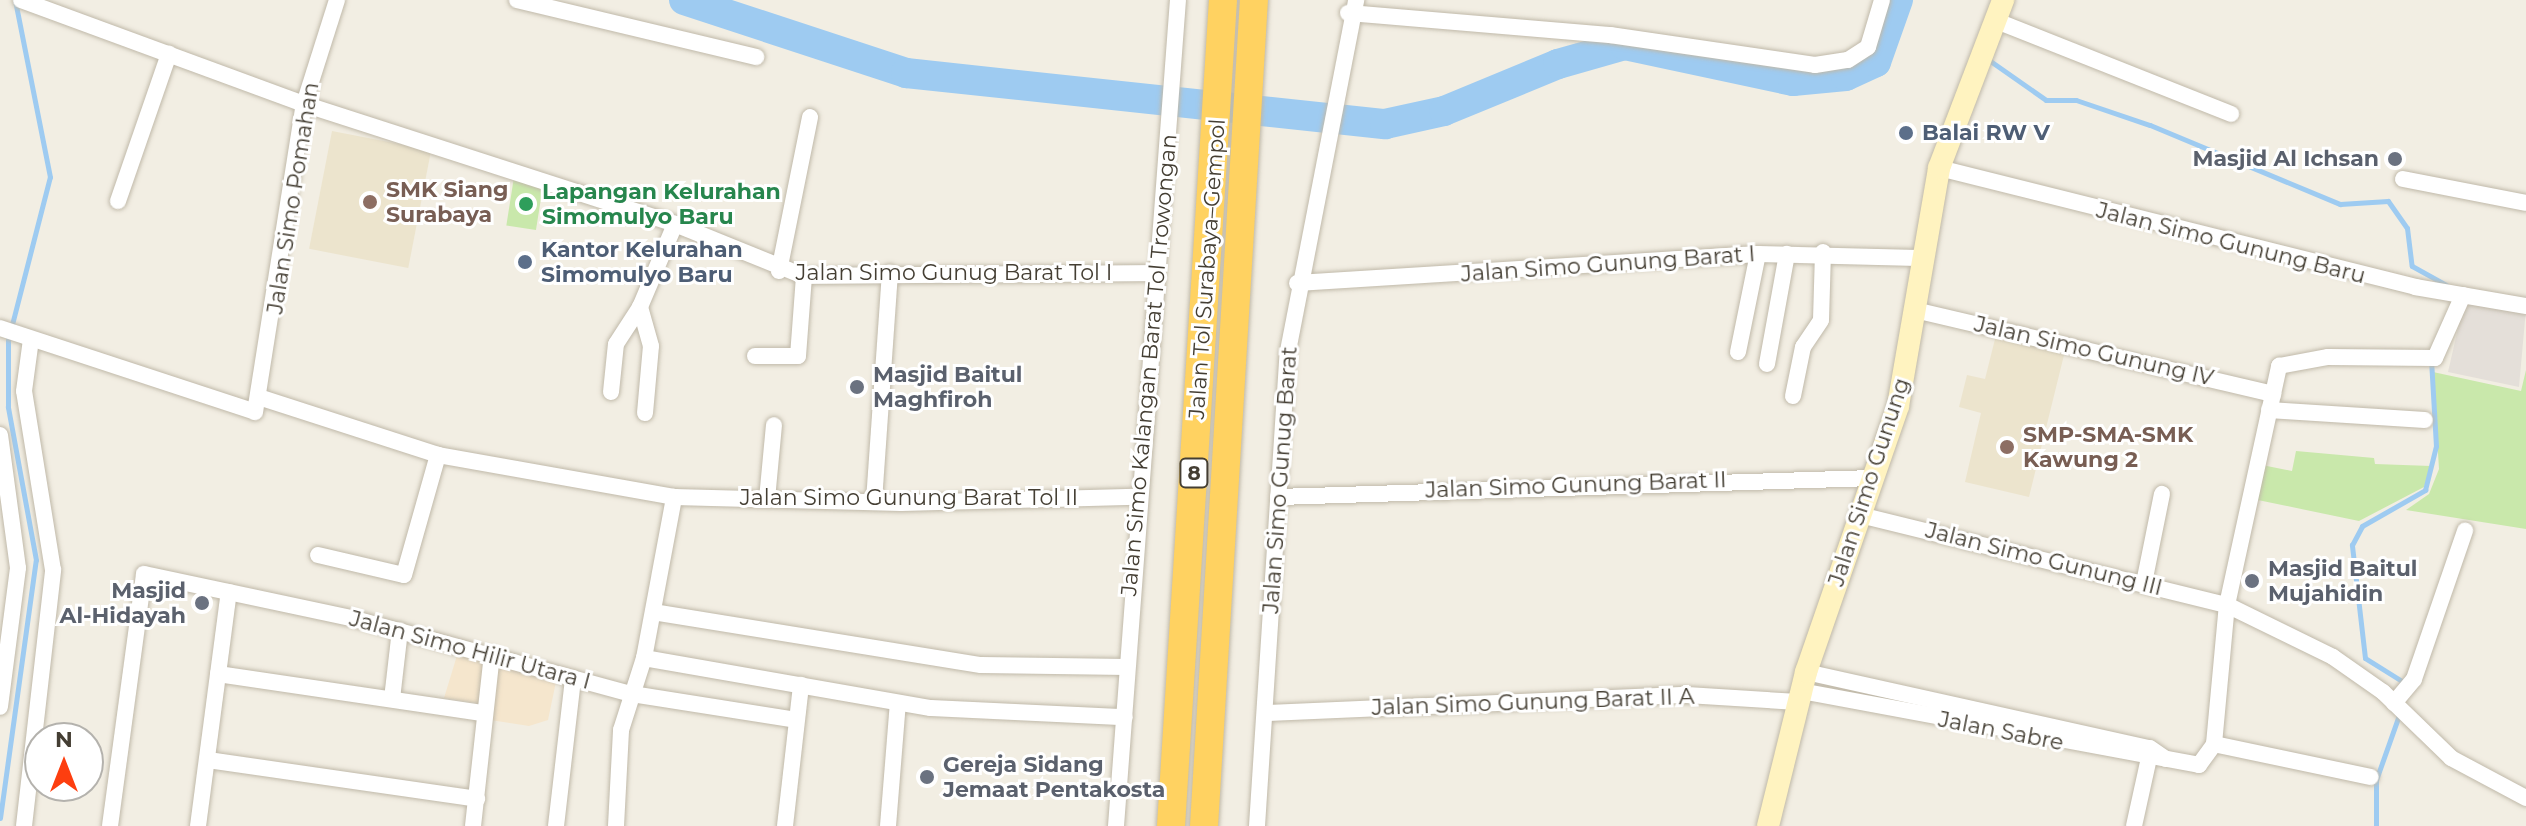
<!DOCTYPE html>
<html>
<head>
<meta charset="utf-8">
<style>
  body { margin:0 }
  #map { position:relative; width:2526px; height:826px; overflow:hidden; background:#f2eee3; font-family:Montserrat,sans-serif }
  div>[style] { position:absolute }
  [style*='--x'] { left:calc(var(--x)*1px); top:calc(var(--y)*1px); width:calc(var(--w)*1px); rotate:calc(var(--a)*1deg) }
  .commercial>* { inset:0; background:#f5e6cd }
  .industrial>* { inset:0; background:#e4dfd9 }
  .education>* { inset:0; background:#ece4cd; transform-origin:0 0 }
  .green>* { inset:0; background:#c9e8ab; transform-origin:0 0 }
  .stream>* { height:5px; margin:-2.5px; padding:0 2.5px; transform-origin:2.5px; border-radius:2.5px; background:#9ecbf1 }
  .river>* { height:30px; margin:-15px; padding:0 15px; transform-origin:15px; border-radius:15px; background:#9ecbf1 }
  .roads { filter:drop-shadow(0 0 2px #c0b9a9) drop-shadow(0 0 2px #c0b9a9) }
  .street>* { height:16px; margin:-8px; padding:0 8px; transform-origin:8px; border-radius:8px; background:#fff }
  .secondary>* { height:22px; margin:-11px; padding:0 11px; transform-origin:11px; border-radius:11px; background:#fff3c0 }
  .highway>* { height:28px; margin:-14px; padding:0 14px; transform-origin:14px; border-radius:14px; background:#ffd261 }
  .dots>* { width:22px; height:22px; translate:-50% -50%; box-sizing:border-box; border:4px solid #fff; border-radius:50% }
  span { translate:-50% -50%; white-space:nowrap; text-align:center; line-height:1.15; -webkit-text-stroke:6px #fff; paint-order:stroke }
  .shield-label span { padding:2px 6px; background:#fff; border:2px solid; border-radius:6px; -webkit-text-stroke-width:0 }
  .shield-label { font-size:20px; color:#443e33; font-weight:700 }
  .service-label { font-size:22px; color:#4e5e75; font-weight:700 }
  .left { translate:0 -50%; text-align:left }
  .worship-label { font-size:22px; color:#5b616d; font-weight:700 }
  .right { translate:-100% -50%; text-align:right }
  .education-label { font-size:22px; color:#785e54; font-weight:700 }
  .leisure-label { font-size:22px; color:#27864d; font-weight:700 }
  .street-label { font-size:22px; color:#443e33 }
  .north { position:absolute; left:24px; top:722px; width:80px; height:80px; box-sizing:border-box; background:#fff; border:2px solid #b4b2ad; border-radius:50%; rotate:0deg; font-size:22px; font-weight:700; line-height:32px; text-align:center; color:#443e33 }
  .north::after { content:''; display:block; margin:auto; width:28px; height:36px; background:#fd3e0f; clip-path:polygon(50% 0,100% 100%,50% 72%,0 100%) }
</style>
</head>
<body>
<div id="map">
  <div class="commercial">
    <div style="clip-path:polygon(459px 649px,557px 677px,548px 720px,529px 726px,483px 719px,484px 704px,444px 698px)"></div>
  </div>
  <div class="industrial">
    <div style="clip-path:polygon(2465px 298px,2526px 309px,2519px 387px,2448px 372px)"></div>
  </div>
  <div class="education">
    <div style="left:332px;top:131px;width:101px;height:120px;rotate:11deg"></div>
    <div style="clip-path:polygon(1997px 331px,2066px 347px,2029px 497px,1965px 482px,1981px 413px,1959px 407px,1967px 375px,1985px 379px)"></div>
  </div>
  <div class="green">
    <div style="left:514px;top:177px;width:30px;height:49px;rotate:9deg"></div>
    <div style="clip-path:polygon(2526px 370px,2526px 529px,2406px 510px,2429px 494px,2439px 469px,2433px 372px,2521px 391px)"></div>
    <div style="clip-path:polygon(2296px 451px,2374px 458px,2375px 464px,2431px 466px,2424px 487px,2359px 521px,2253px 499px,2262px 465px,2292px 471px)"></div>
  </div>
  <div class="stream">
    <div style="--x:1986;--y:58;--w:73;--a:35"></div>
    <div style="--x:2046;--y:100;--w:30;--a:0"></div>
    <div style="--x:2076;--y:100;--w:78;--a:18.7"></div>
    <div style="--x:2150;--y:125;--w:206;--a:22.6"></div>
    <div style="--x:2340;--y:204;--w:48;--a:-3.6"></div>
    <div style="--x:2388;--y:201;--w:33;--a:55"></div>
    <div style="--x:2407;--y:228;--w:38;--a:83"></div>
    <div style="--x:2412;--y:266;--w:39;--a:29"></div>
    <div style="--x:2405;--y:683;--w:47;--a:-148"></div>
    <div style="--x:2365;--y:658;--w:114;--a:-96.6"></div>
    <div style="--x:2352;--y:545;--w:21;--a:-62"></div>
    <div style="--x:2362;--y:526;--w:73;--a:-29.7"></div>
    <div style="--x:2425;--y:490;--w:45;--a:-76"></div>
    <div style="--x:2436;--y:446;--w:87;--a:-93.3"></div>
    <div style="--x:0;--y:818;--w:260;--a:-82.1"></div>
    <div style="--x:36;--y:560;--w:156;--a:-100.4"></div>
    <div style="--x:8;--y:407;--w:67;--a:-90"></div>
    <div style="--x:8;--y:340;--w:168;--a:-75.6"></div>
    <div style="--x:50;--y:177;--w:179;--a:-101.2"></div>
    <div style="--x:2376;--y:826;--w:46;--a:-90"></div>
    <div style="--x:2376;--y:780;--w:69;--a:-70.5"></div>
  </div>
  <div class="river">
    <div style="--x:684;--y:0;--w:234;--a:18.2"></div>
    <div style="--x:906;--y:73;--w:482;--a:6.1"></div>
    <div style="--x:1385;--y:124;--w:60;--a:-12.4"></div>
    <div style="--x:1444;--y:111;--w:123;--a:-22.4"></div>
    <div style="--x:1558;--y:64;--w:70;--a:-15.8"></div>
    <div style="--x:1625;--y:45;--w:172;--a:12.1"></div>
    <div style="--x:1793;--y:81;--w:53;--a:-5.4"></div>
    <div style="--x:1846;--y:76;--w:33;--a:-25"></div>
    <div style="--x:1876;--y:62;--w:66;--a:-70.5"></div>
  </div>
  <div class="roads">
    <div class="street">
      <div style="--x:21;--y:0;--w:302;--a:20.2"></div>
      <div style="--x:304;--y:104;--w:390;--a:17.9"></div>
      <div style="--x:517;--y:0;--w:246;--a:13.4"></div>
      <div style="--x:1348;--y:13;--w:263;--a:4.8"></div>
      <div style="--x:1610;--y:35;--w:207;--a:8.3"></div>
      <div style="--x:1815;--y:65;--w:33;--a:-9"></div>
      <div style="--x:1848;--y:60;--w:24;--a:-33"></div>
      <div style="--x:1868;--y:47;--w:49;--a:-73.4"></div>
      <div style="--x:1994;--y:20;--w:255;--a:21.6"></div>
      <div style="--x:1939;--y:168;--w:491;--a:14"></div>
      <div style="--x:2415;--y:287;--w:113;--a:9.7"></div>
      <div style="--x:2403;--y:179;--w:125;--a:11"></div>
      <div style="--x:118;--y:201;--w:156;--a:-70.9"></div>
      <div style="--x:779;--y:271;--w:157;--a:-78.6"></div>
      <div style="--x:1297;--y:283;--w:462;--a:-3.6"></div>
      <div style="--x:1758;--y:254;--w:160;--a:1.4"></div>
      <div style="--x:1915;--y:310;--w:368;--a:13.2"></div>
      <div style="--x:0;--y:328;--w:268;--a:18.2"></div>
      <div style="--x:255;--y:412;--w:312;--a:-81"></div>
      <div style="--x:304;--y:104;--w:109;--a:-72.4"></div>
      <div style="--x:1738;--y:352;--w:100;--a:-78.5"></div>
      <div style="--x:755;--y:356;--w:43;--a:0"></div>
      <div style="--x:798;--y:356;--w:80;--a:-85.7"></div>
      <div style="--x:1767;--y:364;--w:112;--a:-79.7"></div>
      <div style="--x:611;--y:392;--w:48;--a:-84.1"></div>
      <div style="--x:616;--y:344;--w:44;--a:-57"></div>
      <div style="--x:1793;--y:396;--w:50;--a:-78.5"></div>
      <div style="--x:1803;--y:347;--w:32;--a:-56"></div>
      <div style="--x:1821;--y:320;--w:68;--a:-88.3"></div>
      <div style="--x:262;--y:398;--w:185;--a:17.9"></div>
      <div style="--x:438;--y:455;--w:240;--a:10.1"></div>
      <div style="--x:674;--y:497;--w:227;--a:1.5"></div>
      <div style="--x:901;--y:503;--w:235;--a:-1.5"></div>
      <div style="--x:2269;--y:410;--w:156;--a:3.7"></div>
      <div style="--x:645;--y:413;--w:67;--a:-84.9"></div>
      <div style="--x:651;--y:346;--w:41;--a:-105.8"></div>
      <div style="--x:640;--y:307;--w:90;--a:-67.1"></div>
      <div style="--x:675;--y:224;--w:139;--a:22"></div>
      <div style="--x:804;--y:276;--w:349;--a:-0.5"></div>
      <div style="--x:0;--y:435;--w:134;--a:82.3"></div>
      <div style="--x:18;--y:568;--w:140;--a:97.4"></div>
      <div style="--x:1278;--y:497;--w:595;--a:-1.83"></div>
      <div style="--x:767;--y:499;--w:74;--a:-84.6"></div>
      <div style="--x:874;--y:501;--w:229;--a:-86"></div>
      <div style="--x:1860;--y:515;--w:378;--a:13.8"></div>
      <div style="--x:2227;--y:605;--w:118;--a:26.1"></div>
      <div style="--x:2333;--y:657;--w:61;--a:35"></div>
      <div style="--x:2383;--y:692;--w:95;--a:44.1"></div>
      <div style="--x:2451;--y:758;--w:85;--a:28.1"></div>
      <div style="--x:318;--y:555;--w:88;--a:13.1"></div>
      <div style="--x:404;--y:575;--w:125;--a:-74.2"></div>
      <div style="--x:2144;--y:583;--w:91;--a:-78.6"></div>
      <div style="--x:653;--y:612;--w:332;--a:9.2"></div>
      <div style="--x:981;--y:665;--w:146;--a:0.8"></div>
      <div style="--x:644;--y:658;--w:291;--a:9.9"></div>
      <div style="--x:931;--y:708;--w:194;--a:2.7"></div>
      <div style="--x:1806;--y:672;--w:352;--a:12.5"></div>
      <div style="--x:2150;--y:748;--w:19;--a:35"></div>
      <div style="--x:218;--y:674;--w:267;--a:8.4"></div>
      <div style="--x:1801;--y:691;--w:405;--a:10.5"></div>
      <div style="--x:2199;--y:765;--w:26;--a:-54"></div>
      <div style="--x:2214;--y:744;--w:140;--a:-84.7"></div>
      <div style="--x:2227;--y:605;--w:245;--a:-77.7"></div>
      <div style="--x:2279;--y:366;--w:50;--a:-10.4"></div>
      <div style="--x:2328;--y:357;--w:107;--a:0.5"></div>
      <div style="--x:2435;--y:358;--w:69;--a:-66"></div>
      <div style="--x:392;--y:699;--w:69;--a:-83.4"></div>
      <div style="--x:2394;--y:703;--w:31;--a:-50"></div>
      <div style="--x:2414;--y:679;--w:157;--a:-71"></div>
      <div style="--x:1268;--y:713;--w:419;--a:-2.5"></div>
      <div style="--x:1687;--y:695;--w:111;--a:3.6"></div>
      <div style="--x:2214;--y:744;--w:160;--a:11.9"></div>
      <div style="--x:208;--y:760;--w:272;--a:8.2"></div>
      <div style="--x:24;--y:826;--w:258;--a:-83.5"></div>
      <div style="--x:53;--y:570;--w:181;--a:-99.2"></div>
      <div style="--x:24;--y:391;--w:52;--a:-82.3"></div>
      <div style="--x:110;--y:826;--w:254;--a:-82.3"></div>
      <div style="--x:144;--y:574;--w:216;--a:12"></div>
      <div style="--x:355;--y:619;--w:287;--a:15.2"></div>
      <div style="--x:632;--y:694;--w:166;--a:9"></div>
      <div style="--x:198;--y:826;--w:236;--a:-82.5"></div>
      <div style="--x:473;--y:826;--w:172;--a:-83.7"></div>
      <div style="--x:556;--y:826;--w:149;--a:-83.4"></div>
      <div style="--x:616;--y:826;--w:96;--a:-87"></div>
      <div style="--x:621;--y:730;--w:76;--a:-72.3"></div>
      <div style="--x:644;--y:658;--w:164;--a:-79.4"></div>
      <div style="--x:785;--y:826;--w:142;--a:-83.5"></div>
      <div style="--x:888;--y:826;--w:123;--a:-85.4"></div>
      <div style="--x:1116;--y:826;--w:828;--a:-85.71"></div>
      <div style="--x:1257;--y:826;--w:476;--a:-86.3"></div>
      <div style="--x:1288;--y:351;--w:358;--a:-79"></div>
      <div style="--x:2134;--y:826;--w:75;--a:-77.6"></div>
    </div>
    <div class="secondary">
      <div style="--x:1768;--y:826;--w:159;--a:-76.1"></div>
      <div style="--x:1806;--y:672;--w:281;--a:-70.9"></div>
      <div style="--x:1898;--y:406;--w:242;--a:-80.2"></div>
      <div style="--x:1939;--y:168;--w:180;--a:-69.1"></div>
    </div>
    <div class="highway">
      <div style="--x:1171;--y:826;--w:828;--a:-86.4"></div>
      <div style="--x:1204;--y:826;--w:828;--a:-86.54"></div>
    </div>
  </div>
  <div class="dots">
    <div style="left:1906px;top:133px;background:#5c6f8a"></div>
    <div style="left:2395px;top:159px;background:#6b7280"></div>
    <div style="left:370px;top:202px;background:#8d6e63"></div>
    <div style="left:526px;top:204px;background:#2e9e5b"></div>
    <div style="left:525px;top:262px;background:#5c6f8a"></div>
    <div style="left:857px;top:387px;background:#6b7280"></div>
    <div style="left:2007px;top:447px;background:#8d6e63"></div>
    <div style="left:2252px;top:581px;background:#6b7280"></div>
    <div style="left:202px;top:603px;background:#6b7280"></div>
    <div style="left:927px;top:777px;background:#6b7280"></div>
  </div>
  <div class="shield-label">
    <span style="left:1194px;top:473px">8</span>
  </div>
  <div class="service-label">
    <span class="left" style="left:1922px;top:133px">Balai RW V</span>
    <span class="left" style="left:541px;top:262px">Kantor Kelurahan<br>Simomulyo Baru</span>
  </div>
  <div class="worship-label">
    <span class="right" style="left:2379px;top:159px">Masjid Al Ichsan</span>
    <span class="left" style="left:873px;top:387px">Masjid Baitul<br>Maghfiroh</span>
    <span class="left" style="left:2268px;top:581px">Masjid Baitul<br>Mujahidin</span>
    <span class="right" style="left:186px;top:603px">Masjid<br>Al-Hidayah</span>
    <span class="left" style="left:943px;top:777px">Gereja Sidang<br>Jemaat Pentakosta</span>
  </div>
  <div class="education-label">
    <span class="left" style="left:386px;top:202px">SMK Siang<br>Surabaya</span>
    <span class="left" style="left:2023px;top:447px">SMP-SMA-SMK<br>Kawung 2</span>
  </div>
  <div class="leisure-label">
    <span class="left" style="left:542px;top:204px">Lapangan Kelurahan<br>Simomulyo Baru</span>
  </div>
  <div class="street-label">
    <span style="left:293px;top:198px;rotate:-81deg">Jalan Simo Pomahan</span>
    <span style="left:2231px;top:243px;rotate:14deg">Jalan Simo Gunung Baru</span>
    <span style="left:1608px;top:264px;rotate:-4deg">Jalan Simo Gunung Barat I</span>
    <span style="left:1207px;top:269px;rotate:-86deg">Jalan Tol Surabaya–Gempol</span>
    <span style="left:954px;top:273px">Jalan Simo Gunug Barat Tol I</span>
    <span style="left:2094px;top:351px;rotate:13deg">Jalan Simo Gunung IV</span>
    <span style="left:1149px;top:365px;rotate:-85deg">Jalan Simo Kalangan Barat Tol Trowongan</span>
    <span style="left:1280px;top:480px;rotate:-86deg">Jalan Simo Gunug Barat</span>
    <span style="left:1869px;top:482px;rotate:-72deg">Jalan Simo Gunung</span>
    <span style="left:1576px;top:485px;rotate:-2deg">Jalan Simo Gunung Barat II</span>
    <span style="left:909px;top:498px">Jalan Simo Gunung Barat Tol II</span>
    <span style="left:2044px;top:559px;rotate:14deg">Jalan Simo Gunung III</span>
    <span style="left:470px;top:650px;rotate:15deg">Jalan Simo Hilir Utara I</span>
    <span style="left:1533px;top:702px;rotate:-2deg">Jalan Simo Gunung Barat II A</span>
    <span style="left:2001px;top:731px;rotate:11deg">Jalan Sabre</span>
  </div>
  <div class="north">N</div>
</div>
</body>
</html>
